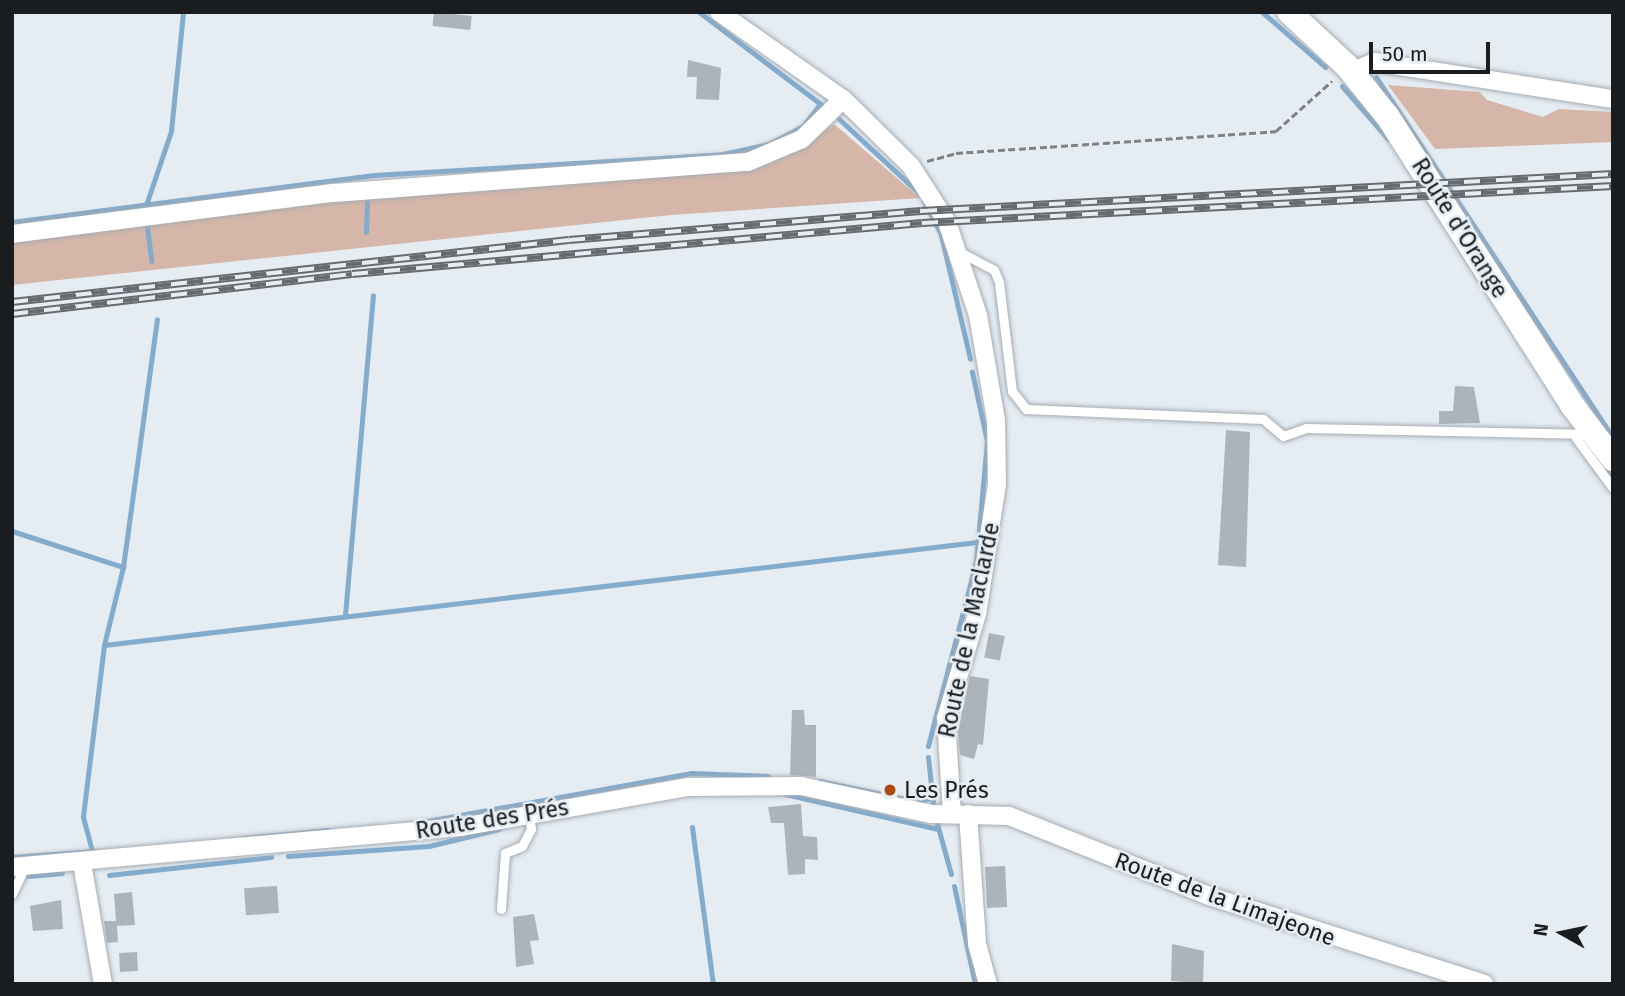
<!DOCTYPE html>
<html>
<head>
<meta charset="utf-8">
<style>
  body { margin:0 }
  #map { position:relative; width:1625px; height:996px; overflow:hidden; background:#e5ecf2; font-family:"Fira Sans",sans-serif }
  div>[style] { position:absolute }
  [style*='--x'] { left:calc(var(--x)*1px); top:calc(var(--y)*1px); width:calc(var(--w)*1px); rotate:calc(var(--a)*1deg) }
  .green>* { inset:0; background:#d5b6a8 }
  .stream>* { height:5px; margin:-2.5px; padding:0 2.5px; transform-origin:2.5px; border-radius:2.5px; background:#83abcc }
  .building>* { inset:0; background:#acb3b9; transform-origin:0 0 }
  .path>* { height:2.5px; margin-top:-1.25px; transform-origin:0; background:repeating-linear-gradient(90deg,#7d8286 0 7px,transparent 0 10.5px) }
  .roads { filter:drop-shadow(0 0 2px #a5acb2) drop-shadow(0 0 2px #a5acb2) }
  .lane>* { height:9px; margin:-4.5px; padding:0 4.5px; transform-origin:4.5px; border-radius:4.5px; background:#fff }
  .street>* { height:18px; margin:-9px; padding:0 9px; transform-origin:9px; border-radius:9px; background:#fff }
  .secondary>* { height:24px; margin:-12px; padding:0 12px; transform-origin:12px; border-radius:12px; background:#fff }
  .rail>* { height:8px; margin-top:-4px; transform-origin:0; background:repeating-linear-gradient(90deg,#e5ecf2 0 16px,#676b6f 0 32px); box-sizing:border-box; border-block:2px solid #676b6f }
  .dots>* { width:19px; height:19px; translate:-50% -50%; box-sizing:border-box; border:4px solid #e5ecf2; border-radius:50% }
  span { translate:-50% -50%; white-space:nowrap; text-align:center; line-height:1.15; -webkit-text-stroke:5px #e5ecf2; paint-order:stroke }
  .street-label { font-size:23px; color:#1a1d1f }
  .poi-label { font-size:23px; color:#1a1d1f }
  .left { translate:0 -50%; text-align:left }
  .frame { position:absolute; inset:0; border:14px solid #1a1d1f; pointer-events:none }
  .north { position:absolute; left:1527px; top:898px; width:70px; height:70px; -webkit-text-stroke:5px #e5ecf2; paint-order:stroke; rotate:279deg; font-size:19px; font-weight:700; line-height:28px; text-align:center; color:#1a1d1f }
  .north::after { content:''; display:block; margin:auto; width:24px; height:32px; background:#1a1d1f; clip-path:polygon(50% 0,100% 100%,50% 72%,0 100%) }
  .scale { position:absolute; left:1369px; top:42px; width:121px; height:32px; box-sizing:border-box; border:4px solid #1a1d1f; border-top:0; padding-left:9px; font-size:21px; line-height:24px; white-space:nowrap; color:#1a1d1f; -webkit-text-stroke:5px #e5ecf2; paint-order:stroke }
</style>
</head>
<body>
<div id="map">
  <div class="green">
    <div style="clip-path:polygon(1388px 85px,1480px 92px,1487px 100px,1543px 117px,1559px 109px,1613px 112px,1613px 142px,1435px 149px)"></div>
    <div style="clip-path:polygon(834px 124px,920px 198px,671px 215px,12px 285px,12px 237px,275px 203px,656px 174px,807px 143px)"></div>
  </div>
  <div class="stream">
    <div style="--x:699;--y:12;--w:154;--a:37.1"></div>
    <div style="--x:1262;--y:12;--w:84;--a:41.1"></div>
    <div style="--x:1376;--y:77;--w:432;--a:56.7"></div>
    <div style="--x:1342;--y:86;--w:70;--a:49"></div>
    <div style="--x:839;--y:119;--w:109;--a:42.8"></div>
    <div style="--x:924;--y:201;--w:38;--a:63"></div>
    <div style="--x:941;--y:235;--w:127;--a:76.8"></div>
    <div style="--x:146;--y:205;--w:78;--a:-71.3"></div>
    <div style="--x:171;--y:131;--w:120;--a:-84.2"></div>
    <div style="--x:12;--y:222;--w:365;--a:-7.4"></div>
    <div style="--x:374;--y:175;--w:350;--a:-3.4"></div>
    <div style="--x:723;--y:154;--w:47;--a:-12.3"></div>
    <div style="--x:769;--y:144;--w:40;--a:-28"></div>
    <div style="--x:804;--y:125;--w:26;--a:-53"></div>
    <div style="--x:147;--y:226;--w:35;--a:83"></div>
    <div style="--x:366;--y:232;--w:31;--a:-88"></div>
    <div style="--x:1590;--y:449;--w:37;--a:52"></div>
    <div style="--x:12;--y:531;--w:117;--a:18"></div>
    <div style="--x:123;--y:567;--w:80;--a:103.7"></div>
    <div style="--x:104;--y:645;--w:173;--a:97"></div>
    <div style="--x:83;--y:817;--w:35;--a:75"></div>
    <div style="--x:123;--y:567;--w:250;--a:-82.2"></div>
    <div style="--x:345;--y:615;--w:321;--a:-85"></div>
    <div style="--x:104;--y:645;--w:879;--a:-6.73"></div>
    <div style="--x:928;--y:746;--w:190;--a:-75.4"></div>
    <div style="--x:976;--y:562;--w:121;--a:-84.8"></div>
    <div style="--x:987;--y:441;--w:71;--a:-102.3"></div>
    <div style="--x:928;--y:757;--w:46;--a:83.8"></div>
    <div style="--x:819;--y:781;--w:99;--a:11.7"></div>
    <div style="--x:916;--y:801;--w:16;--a:-11"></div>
    <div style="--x:785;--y:794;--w:157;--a:12.9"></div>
    <div style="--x:936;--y:820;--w:56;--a:74.5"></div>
    <div style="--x:422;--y:822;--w:274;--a:-10.3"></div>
    <div style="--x:692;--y:773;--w:76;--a:2.3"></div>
    <div style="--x:692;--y:827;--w:158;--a:82.4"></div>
    <div style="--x:244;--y:838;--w:85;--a:-5.4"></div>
    <div style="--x:288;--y:856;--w:141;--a:-4.1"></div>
    <div style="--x:429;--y:846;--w:72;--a:-13.7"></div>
    <div style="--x:12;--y:857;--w:83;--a:-4.1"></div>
    <div style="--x:109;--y:875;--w:163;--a:-6.3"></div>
    <div style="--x:28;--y:876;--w:34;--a:-5"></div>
    <div style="--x:12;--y:878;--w:3;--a:-18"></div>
    <div style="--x:954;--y:886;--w:100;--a:77.9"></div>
  </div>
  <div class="building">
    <div style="left:434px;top:12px;width:38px;height:14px;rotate:6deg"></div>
    <div style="clip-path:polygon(688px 60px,721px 68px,719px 100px,696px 99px,697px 77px,687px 77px)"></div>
    <div style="clip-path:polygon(1455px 386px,1474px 387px,1480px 423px,1439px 424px,1439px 411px,1453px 411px)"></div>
    <div style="clip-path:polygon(1226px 430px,1250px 432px,1246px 567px,1218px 565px)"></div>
    <div style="left:989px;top:633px;width:16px;height:25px;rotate:11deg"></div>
    <div style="clip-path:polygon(970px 676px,989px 679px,983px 745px,978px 744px,974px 759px,960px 755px,958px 730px)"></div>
    <div style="clip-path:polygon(792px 710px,804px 710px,805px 725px,816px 725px,816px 777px,790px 775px)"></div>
    <div style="clip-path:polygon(801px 804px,803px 836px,817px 837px,818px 860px,805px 859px,805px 874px,788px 875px,784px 823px,771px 823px,768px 807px)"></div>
    <div style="left:1005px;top:866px;width:41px;height:20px;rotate:87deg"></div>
    <div style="left:277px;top:886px;width:27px;height:33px;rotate:86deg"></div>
    <div style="clip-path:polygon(132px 892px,135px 925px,117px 926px,118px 942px,107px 943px,104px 921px,116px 921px,114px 894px)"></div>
    <div style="clip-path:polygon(61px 900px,63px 929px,33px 931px,30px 906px)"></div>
    <div style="clip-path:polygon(534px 914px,539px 940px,530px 941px,534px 964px,516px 967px,513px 917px)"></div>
    <div style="clip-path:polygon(1172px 944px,1204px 951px,1203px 983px,1171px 981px)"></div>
    <div style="left:137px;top:952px;width:19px;height:18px;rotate:87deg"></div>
  </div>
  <div class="path">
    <div style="--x:927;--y:161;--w:30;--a:-15"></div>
    <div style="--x:956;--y:153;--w:321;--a:-3.9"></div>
    <div style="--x:1276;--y:131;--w:75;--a:-41.8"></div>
  </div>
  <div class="roads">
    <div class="lane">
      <div style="--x:960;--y:252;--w:38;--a:28"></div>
      <div style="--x:994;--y:270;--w:13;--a:67"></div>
      <div style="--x:999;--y:282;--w:110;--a:83.2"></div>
      <div style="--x:1012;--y:391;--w:23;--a:52"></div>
      <div style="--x:1026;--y:409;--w:237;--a:2.4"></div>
      <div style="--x:1263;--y:419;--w:26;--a:40"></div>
      <div style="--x:1283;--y:436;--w:24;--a:-19"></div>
      <div style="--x:1306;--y:428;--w:286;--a:1.2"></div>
      <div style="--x:1576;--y:438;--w:62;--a:53.5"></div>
      <div style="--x:12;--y:894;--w:31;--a:-65"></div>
      <div style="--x:501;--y:909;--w:56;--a:-85.9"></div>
      <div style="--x:505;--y:853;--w:18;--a:-22"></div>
      <div style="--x:522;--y:846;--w:19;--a:-62"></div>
      <div style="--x:531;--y:829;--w:15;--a:-98"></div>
    </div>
    <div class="street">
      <div style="--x:719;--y:12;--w:151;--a:35.1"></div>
      <div style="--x:843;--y:99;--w:95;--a:44.6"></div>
      <div style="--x:911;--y:166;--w:67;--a:57.3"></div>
      <div style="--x:947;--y:222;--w:98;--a:71.6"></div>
      <div style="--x:978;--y:315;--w:107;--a:80.3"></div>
      <div style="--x:996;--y:420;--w:64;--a:89.1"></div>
      <div style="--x:997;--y:484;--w:132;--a:98.7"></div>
      <div style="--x:977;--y:614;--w:109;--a:106.6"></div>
      <div style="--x:946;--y:718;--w:95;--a:86.4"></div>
      <div style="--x:1352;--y:72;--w:24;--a:-24"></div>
      <div style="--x:1374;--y:62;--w:242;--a:8.8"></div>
      <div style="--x:12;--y:234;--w:324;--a:-7.3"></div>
      <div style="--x:333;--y:193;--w:416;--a:-4.3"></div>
      <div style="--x:748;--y:162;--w:59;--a:-23.1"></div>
      <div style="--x:802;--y:139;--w:57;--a:-44.3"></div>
      <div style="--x:968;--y:814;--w:130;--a:86"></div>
      <div style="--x:977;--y:944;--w:41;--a:74.6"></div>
      <div style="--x:82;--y:863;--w:123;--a:80.2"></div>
      <div style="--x:12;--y:867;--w:451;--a:-5.1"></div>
      <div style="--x:461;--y:827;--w:231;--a:-10"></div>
      <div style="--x:689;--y:787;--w:112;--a:-0.5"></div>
      <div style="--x:801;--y:786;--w:134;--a:12.1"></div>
      <div style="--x:932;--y:814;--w:77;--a:1.5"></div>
      <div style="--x:1009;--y:816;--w:215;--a:21.8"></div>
      <div style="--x:1209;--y:896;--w:289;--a:17.7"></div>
    </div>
    <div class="secondary">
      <div style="--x:1289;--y:12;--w:79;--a:43"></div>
      <div style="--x:1347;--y:66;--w:65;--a:51.2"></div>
      <div style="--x:1388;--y:117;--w:342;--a:57.4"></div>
      <div style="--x:1572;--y:405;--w:68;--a:52.8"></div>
    </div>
  </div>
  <div class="rail">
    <div style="--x:12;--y:302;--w:560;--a:-6.35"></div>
    <div style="--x:569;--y:240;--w:353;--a:-4.7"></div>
    <div style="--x:921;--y:211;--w:693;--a:-3.06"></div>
    <div style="--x:12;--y:314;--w:342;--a:-6.7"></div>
    <div style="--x:352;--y:274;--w:572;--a:-5.11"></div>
    <div style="--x:922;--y:223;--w:692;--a:-3.07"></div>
  </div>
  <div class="dots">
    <div style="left:890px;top:790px;background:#ac4910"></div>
  </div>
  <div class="street-label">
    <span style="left:1460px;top:228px;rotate:58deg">Route d'Orange</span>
    <span style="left:969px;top:630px;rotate:-78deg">Route de la Maclarde</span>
    <span style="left:492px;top:819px;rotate:-9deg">Route des Prés</span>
    <span style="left:1225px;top:899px;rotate:20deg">Route de la Limajeone</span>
  </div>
  <div class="poi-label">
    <span class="left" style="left:904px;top:790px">Les Prés</span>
  </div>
  <div class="frame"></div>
  <div class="north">N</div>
  <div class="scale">50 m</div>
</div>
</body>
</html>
